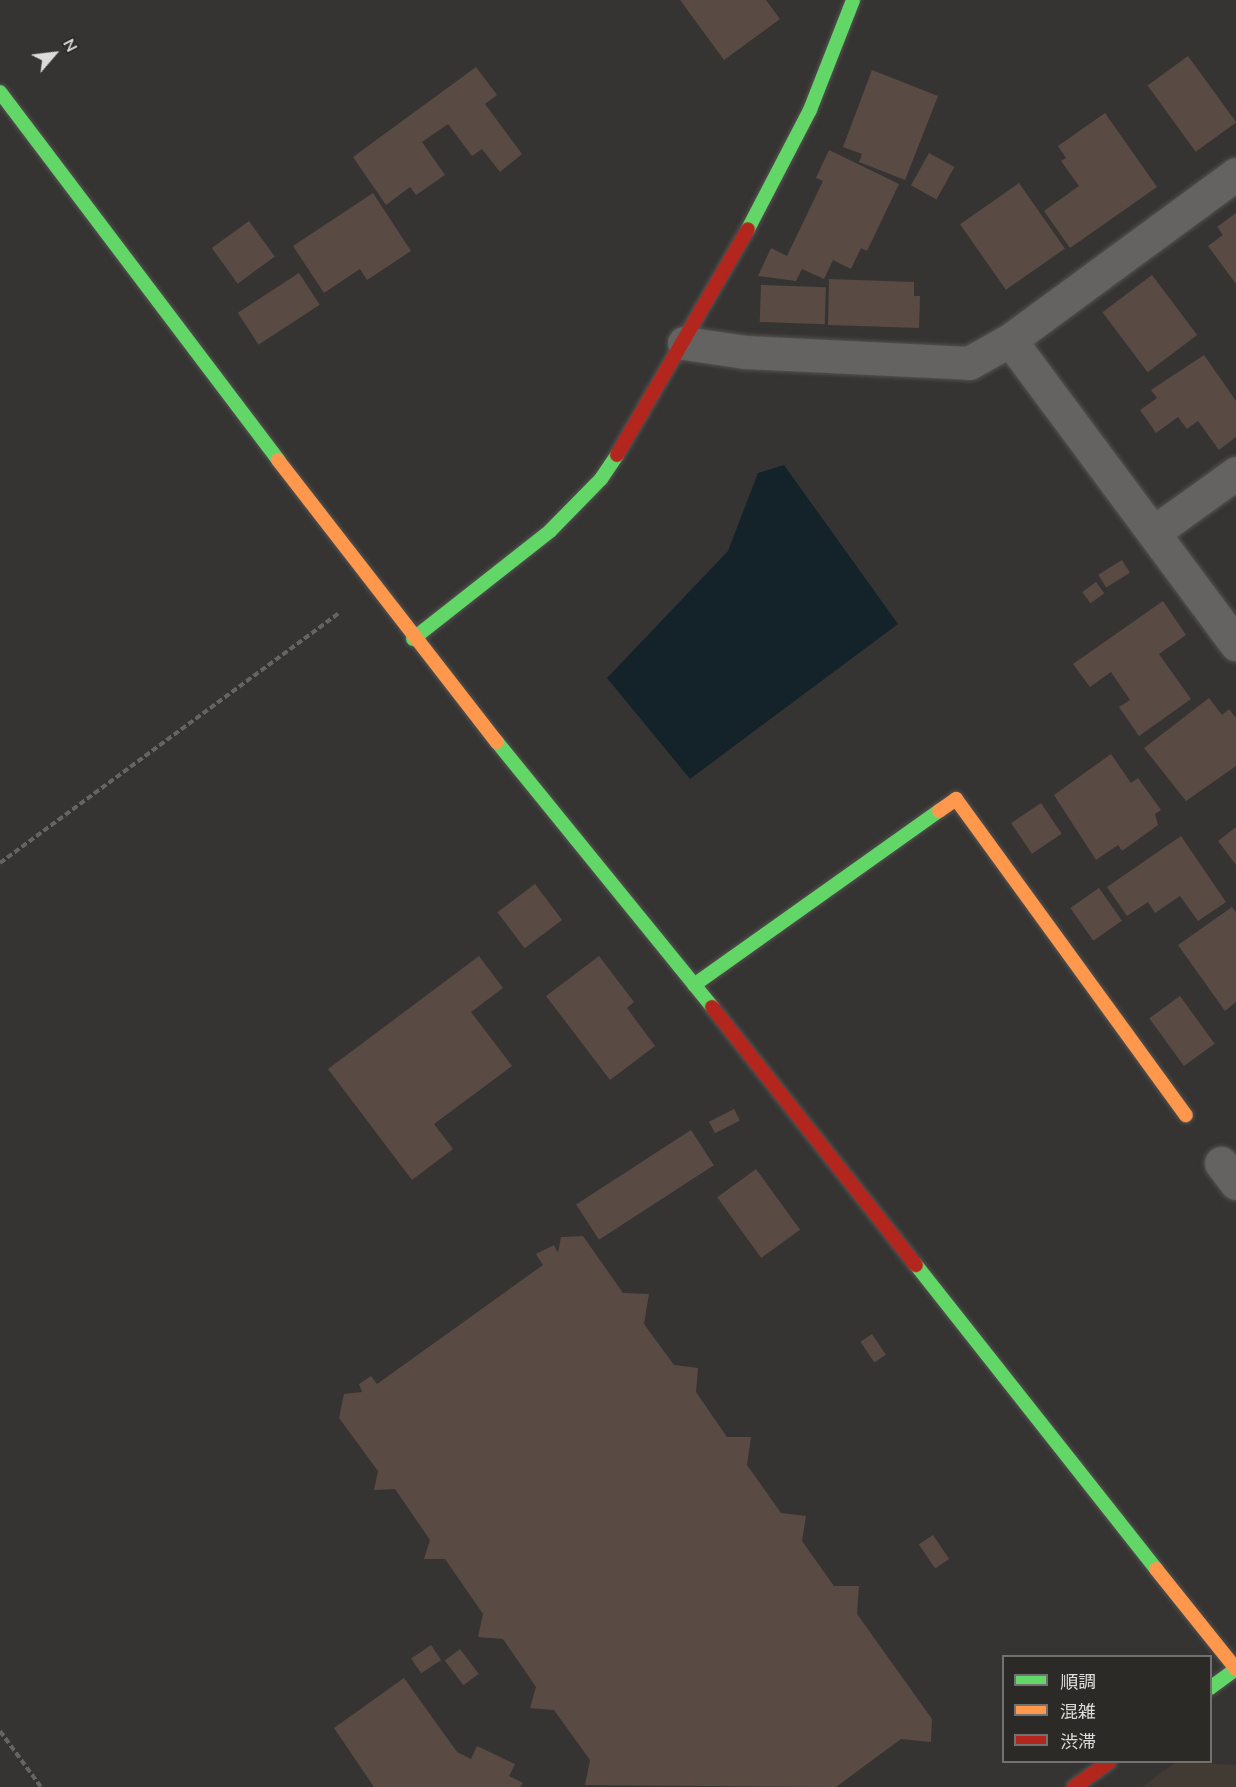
<!DOCTYPE html>
<html>
<head>
<meta charset="utf-8">
<style>
  body { margin:0 }
  #map { position:relative; width:1236px; height:1787px; overflow:hidden; background:#353432; font-family:"Nunito Sans","Noto Sans JP",sans-serif }
  div>[style] { position:absolute }
  [style*='--x'] { left:calc(var(--x)*1px); top:calc(var(--y)*1px); width:calc(var(--w)*1px); rotate:calc(var(--a)*1deg) }
  .built>* { inset:0; background:#413b34 }
  .water>* { inset:0; background:#142329 }
  .building>* { inset:0; background:#5a4a44; transform-origin:0 0 }
  .path>* { height:4px; margin-top:-2px; transform-origin:0; background:repeating-linear-gradient(90deg,#656462 0 6px,transparent 0 9px) }
  .roads { filter:drop-shadow(0 0 2px #535250) drop-shadow(0 0 2px #535250) }
  .street>* { height:33px; margin:-16.5px; padding:0 16.5px; transform-origin:16.5px; border-radius:16.5px; background:#646362 }
  .fast>* { height:14px; margin:-7px; padding:0 7px; transform-origin:7px; border-radius:7px; background:#63d668 }
  .slow>* { height:14px; margin:-7px; padding:0 7px; transform-origin:7px; border-radius:7px; background:#ff974d }
  .jam>* { height:14px; margin:-7px; padding:0 7px; transform-origin:7px; border-radius:7px; background:#b3261e }
  span { translate:-50% -50%; white-space:nowrap; text-align:center; line-height:1.15; -webkit-text-stroke:4.5px #2c2a27; paint-order:stroke }
  .legend { position:absolute; left:1002px; top:1655px; width:210px; height:108px; box-sizing:border-box; background:#2c2a27; border:2px solid #73716f; margin:0; padding:8px 10px; list-style:none; font-size:18px; color:#dddcda }
  .legend li { display:flex; align-items:center; gap:12px; height:30px }
  .legend b { width:30px; border:2px solid #73716f }
  .north { position:absolute; left:24px; top:24px; width:60px; height:60px; -webkit-text-stroke:4px #2c2a27; paint-order:stroke; rotate:62deg; font-size:16px; font-weight:700; line-height:24px; text-align:center; color:#dddcda }
  .north::after { content:''; display:block; margin:auto; width:21px; height:27px; background:#dddcda; clip-path:polygon(50% 0,100% 100%,50% 72%,0 100%) }
</style>
</head>
<body>
<div id="map">
  <div class="built">
    <div style="clip-path:polygon(1176px 1762px,1236px 1765px,1236px 1787px,1142px 1787px)"></div>
  </div>
  <div class="water">
    <div style="clip-path:polygon(784px 465px,898px 624px,690px 779px,607px 678px,728px 551px,758px 473px)"></div>
  </div>
  <div class="building">
    <div style="clip-path:polygon(680px 0,766px 0,780px 19px,724px 60px)"></div>
    <div style="left:1188px;top:56px;width:82px;height:50px;rotate:54deg"></div>
    <div style="clip-path:polygon(476px 67px,497px 95px,485px 104px,522px 154px,500px 172px,482px 149px,472px 156px,448px 124px,422px 142px,445px 175px,416px 195px,410px 187px,386px 205px,353px 157px)"></div>
    <div style="clip-path:polygon(872px 70px,938px 96px,905px 180px,859px 162px,862px 154px,843px 147px)"></div>
    <div style="clip-path:polygon(1105px 113px,1157px 187px,1070px 248px,1044px 211px,1079px 186px,1061px 161px,1066px 158px,1058px 146px)"></div>
    <div style="clip-path:polygon(829px 150px,899px 184px,867px 251px,861px 248px,851px 269px,833px 260px,824px 279px,802px 269px,796px 281px,758px 276px,771px 248px,787px 256px,823px 181px,816px 178px)"></div>
    <div style="left:929px;top:153px;width:29px;height:37px;rotate:29deg"></div>
    <div style="left:1019px;top:183px;width:80px;height:72px;rotate:55deg"></div>
    <div style="clip-path:polygon(373px 193px,411px 251px,367px 280px,360px 269px,324px 293px,293px 246px)"></div>
    <div style="clip-path:polygon(1236px 213px,1236px 284px,1208px 246px,1223px 235px,1217px 227px)"></div>
    <div style="left:249px;top:221px;width:44px;height:46px;rotate:54deg"></div>
    <div style="left:299px;top:273px;width:38px;height:73px;rotate:57deg"></div>
    <div style="left:1152px;top:275px;width:75px;height:62px;rotate:53deg"></div>
    <div style="clip-path:polygon(829px 279px,914px 282px,914px 296px,920px 296px,919px 328px,828px 325px)"></div>
    <div style="left:761px;top:285px;width:65px;height:37px;rotate:2deg"></div>
    <div style="clip-path:polygon(1204px 355px,1236px 401px,1236px 437px,1219px 450px,1198px 421px,1187px 429px,1178px 417px,1156px 433px,1140px 410px,1157px 398px,1151px 390px)"></div>
    <div style="left:1122px;top:560px;width:15px;height:28px;rotate:58deg"></div>
    <div style="left:1096px;top:582px;width:14px;height:17px;rotate:54deg"></div>
    <div style="clip-path:polygon(1163px 601px,1186px 635px,1159px 654px,1191px 699px,1139px 736px,1119px 707px,1130px 700px,1111px 672px,1090px 687px,1073px 664px)"></div>
    <div style="clip-path:polygon(1209px 698px,1222px 715px,1229px 709px,1236px 718px,1236px 766px,1186px 801px,1144px 748px)"></div>
    <div style="clip-path:polygon(1111px 754px,1131px 783px,1138px 778px,1161px 810px,1155px 814px,1158px 825px,1122px 851px,1118px 845px,1096px 860px,1054px 795px)"></div>
    <div style="left:1041px;top:803px;width:37px;height:36px;rotate:56deg"></div>
    <div style="clip-path:polygon(1236px 827px,1236px 865px,1218px 841px)"></div>
    <div style="clip-path:polygon(1181px 836px,1226px 902px,1198px 921px,1180px 896px,1155px 913px,1148px 902px,1127px 916px,1107px 887px)"></div>
    <div style="left:535px;top:884px;width:45px;height:47px;rotate:53deg"></div>
    <div style="left:1099px;top:888px;width:40px;height:35px;rotate:55deg"></div>
    <div style="clip-path:polygon(1232px 907px,1236px 912px,1236px 1002px,1225px 1011px,1178px 945px)"></div>
    <div style="clip-path:polygon(479px 956px,503px 988px,471px 1012px,512px 1066px,434px 1124px,453px 1149px,412px 1180px,328px 1069px)"></div>
    <div style="clip-path:polygon(599px 956px,634px 1002px,627px 1008px,655px 1046px,610px 1080px,546px 996px)"></div>
    <div style="left:1180px;top:996px;width:59px;height:38px;rotate:54deg"></div>
    <div style="left:734px;top:1109px;width:13px;height:28px;rotate:63deg"></div>
    <div style="left:691px;top:1130px;width:42px;height:137px;rotate:57deg"></div>
    <div style="left:756px;top:1169px;width:75px;height:48px;rotate:54deg"></div>
    <div style="clip-path:polygon(583px 1236px,623px 1293px,649px 1294px,644px 1324px,674px 1365px,698px 1368px,696px 1392px,727px 1437px,751px 1437px,747px 1465px,781px 1513px,806px 1516px,802px 1541px,834px 1586px,859px 1586px,857px 1614px,932px 1719px,931px 1742px,901px 1739px,836px 1787px,585px 1785px,590px 1760px,554px 1710px,530px 1708px,536px 1687px,503px 1639px,478px 1637px,483px 1614px,445px 1559px,424px 1559px,430px 1540px,395px 1489px,374px 1490px,378px 1471px,339px 1418px,344px 1394px,362px 1392px,359px 1384px,371px 1376px,377px 1384px,543px 1265px,536px 1254px,554px 1245px,558px 1253px,561px 1237px)"></div>
    <div style="left:872px;top:1334px;width:25px;height:14px;rotate:56deg"></div>
    <div style="left:933px;top:1535px;width:29px;height:17px;rotate:56deg"></div>
    <div style="left:431px;top:1645px;width:18px;height:24px;rotate:56deg"></div>
    <div style="left:460px;top:1649px;width:31px;height:19px;rotate:53deg"></div>
    <div style="clip-path:polygon(404px 1678px,457px 1752px,471px 1759px,477px 1746px,515px 1764px,509px 1776px,523px 1783px,520px 1787px,374px 1787px,334px 1728px)"></div>
  </div>
  <div class="path">
    <div style="--x:0;--y:863;--w:421;--a:-36.4"></div>
    <div style="--x:0;--y:1731;--w:69;--a:53.8"></div>
  </div>
  <div class="roads">
    <div class="street">
      <div style="--x:1010;--y:340;--w:379;--a:53.4"></div>
      <div style="--x:684;--y:343;--w:63;--a:8.3"></div>
      <div style="--x:746;--y:352;--w:223;--a:2.8"></div>
      <div style="--x:969;--y:363;--w:47;--a:-29.3"></div>
      <div style="--x:1010;--y:340;--w:280;--a:-36.3"></div>
      <div style="--x:1154;--y:532;--w:101;--a:-35.7"></div>
      <div style="--x:1221;--y:1163;--w:25;--a:53"></div>
    </div>
    <div class="fast">
      <div style="--x:0;--y:92;--w:461;--a:52.9"></div>
      <div style="--x:748;--y:229;--w:134;--a:-62.5"></div>
      <div style="--x:810;--y:110;--w:118;--a:-68.6"></div>
      <div style="--x:413;--y:639;--w:174;--a:-38.2"></div>
      <div style="--x:550;--y:531;--w:73;--a:-45.6"></div>
      <div style="--x:601;--y:479;--w:29;--a:-56"></div>
      <div style="--x:497;--y:742;--w:341;--a:50.9"></div>
      <div style="--x:694;--y:985;--w:301;--a:-35.4"></div>
      <div style="--x:916;--y:1265;--w:387;--a:51.7"></div>
      <div style="--x:1210;--y:1688;--w:32;--a:-36"></div>
    </div>
    <div class="slow">
      <div style="--x:278;--y:460;--w:357;--a:52.2"></div>
      <div style="--x:939;--y:811;--w:21;--a:-35"></div>
      <div style="--x:956;--y:799;--w:391;--a:54"></div>
      <div style="--x:1156;--y:1569;--w:128;--a:51.3"></div>
    </div>
    <div class="jam">
      <div style="--x:617;--y:455;--w:261;--a:-59.9"></div>
      <div style="--x:712;--y:1007;--w:329;--a:51.7"></div>
      <div style="--x:1074;--y:1787;--w:43;--a:-35.5"></div>
    </div>
  </div>
  <ul class="legend">
  <li><b style="height:8px;background:#63d668"></b>順調</li>
  <li><b style="height:8px;background:#ff974d"></b>混雑</li>
  <li><b style="height:8px;background:#b3261e"></b>渋滞</li>
  </ul>
  <div class="north">N</div>
</div>
</body>
</html>
